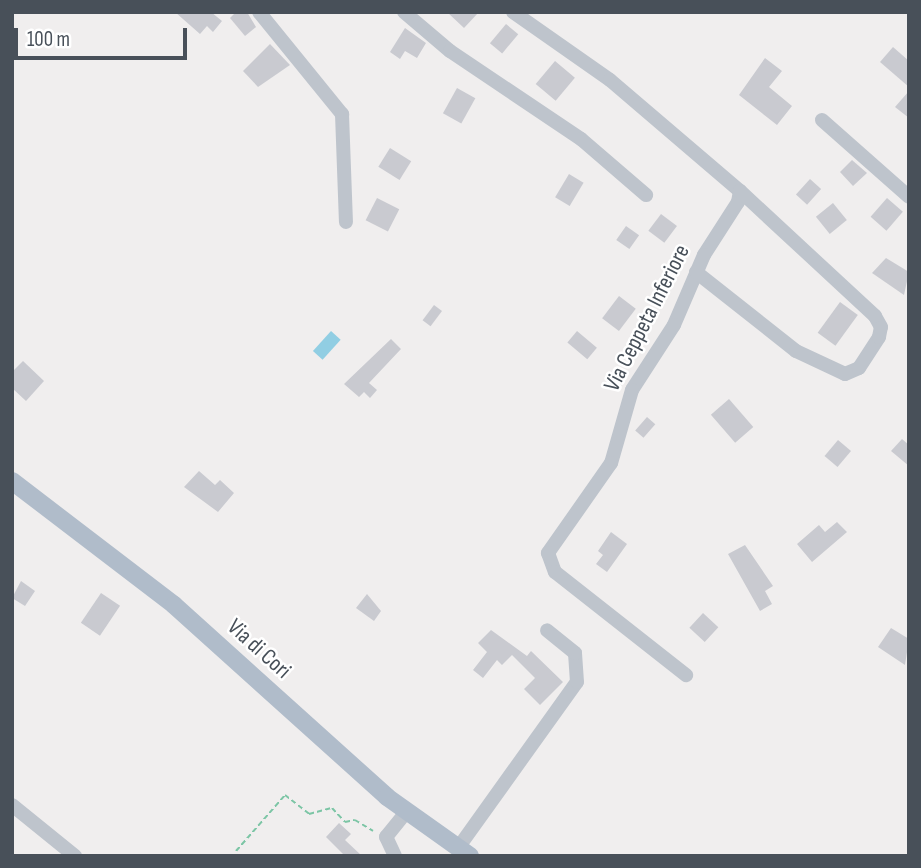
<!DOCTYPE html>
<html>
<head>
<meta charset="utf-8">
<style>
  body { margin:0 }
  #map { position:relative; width:921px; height:868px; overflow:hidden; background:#f0eeee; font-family:"Sofia Sans Condensed",sans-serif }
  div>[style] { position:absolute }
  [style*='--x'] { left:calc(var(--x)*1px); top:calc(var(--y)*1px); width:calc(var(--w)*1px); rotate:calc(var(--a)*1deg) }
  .water>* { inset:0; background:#91cee3; transform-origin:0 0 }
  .building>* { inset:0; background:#c9cad0; transform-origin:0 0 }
  .path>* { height:2px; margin-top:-1px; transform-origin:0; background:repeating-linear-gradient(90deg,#7cc5a5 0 5px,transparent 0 8.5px) }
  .minor>* { height:14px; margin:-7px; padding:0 7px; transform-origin:7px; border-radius:7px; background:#bec4cc }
  .major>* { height:18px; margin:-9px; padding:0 9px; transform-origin:9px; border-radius:9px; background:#b0bcca }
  span { translate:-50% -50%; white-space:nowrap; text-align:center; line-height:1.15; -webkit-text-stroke:5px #fff; paint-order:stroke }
  .street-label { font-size:23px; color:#485059 }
  .frame { position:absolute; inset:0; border:14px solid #485059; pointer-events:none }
  .scale { position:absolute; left:14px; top:28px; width:173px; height:32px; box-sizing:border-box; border:4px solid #485059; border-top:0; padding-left:9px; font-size:21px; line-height:24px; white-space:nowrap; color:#485059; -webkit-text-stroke:5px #fff; paint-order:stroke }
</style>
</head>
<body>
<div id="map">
  <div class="water">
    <div style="left:331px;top:331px;width:13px;height:27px;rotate:42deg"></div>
  </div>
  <div class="building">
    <div style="clip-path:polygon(175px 12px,211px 12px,222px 21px,213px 32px,207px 26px,200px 34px)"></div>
    <div style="clip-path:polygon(236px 12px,247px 12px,256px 27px,245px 36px,230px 18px)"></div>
    <div style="clip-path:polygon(447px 12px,479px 12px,464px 28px)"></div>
    <div style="left:506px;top:24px;width:16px;height:25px;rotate:40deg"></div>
    <div style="clip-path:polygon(405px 28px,426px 43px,417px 58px,405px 51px,400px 59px,390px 52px)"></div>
    <div style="clip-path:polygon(270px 44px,290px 65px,258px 87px,243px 71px)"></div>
    <div style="clip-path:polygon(893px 47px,909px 61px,909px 87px,880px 62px)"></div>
    <div style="clip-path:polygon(765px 58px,782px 71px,769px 87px,792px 106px,777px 125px,739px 95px)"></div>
    <div style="left:555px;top:61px;width:26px;height:30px;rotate:40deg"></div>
    <div style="left:457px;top:88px;width:21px;height:29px;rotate:29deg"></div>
    <div style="clip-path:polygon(909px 91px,909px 118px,895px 107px)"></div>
    <div style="left:390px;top:148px;width:25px;height:22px;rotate:32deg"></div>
    <div style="clip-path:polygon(852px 160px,867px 173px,853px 186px,840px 172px)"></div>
    <div style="left:569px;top:174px;width:17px;height:27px;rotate:31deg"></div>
    <div style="left:810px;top:179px;width:15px;height:21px;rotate:42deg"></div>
    <div style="left:377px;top:198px;width:25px;height:25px;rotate:27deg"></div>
    <div style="left:887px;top:198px;width:21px;height:25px;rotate:41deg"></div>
    <div style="left:833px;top:203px;width:22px;height:22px;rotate:51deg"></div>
    <div style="left:661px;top:214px;width:20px;height:21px;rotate:37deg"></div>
    <div style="left:626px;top:226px;width:16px;height:17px;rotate:35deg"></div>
    <div style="clip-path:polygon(886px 258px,909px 272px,904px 295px,872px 273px)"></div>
    <div style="left:619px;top:296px;width:21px;height:28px;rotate:37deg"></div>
    <div style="left:840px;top:302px;width:22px;height:38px;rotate:36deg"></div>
    <div style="left:434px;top:305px;width:10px;height:19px;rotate:37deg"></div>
    <div style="left:577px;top:331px;width:26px;height:15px;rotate:40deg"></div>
    <div style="clip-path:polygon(391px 339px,401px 349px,369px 383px,377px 390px,370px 398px,364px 392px,359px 397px,344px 384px)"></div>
    <div style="clip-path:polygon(23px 361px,44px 381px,26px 401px,12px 388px,12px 372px)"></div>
    <div style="left:729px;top:399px;width:37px;height:24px;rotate:49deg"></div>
    <div style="left:647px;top:417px;width:11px;height:18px;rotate:41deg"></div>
    <div style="clip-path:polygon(902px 439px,909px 445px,909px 466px,891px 451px)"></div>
    <div style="left:838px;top:440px;width:17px;height:21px;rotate:40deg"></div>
    <div style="clip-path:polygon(199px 471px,215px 485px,220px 480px,234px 493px,218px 512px,184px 487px)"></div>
    <div style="clip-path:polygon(837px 522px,847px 532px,812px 562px,797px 544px,819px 525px,825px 532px)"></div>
    <div style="clip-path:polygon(611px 532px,627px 544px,607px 572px,596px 564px,603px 555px,598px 551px)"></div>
    <div style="clip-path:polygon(745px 545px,773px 586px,765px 591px,772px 604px,760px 611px,728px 554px)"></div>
    <div style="clip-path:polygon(21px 581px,35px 591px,25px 606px,12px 598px)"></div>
    <div style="left:101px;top:593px;width:23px;height:36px;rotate:34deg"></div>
    <div style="clip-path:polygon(367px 594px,381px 611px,374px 621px,356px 608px)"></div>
    <div style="left:703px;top:613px;width:21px;height:20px;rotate:43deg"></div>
    <div style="clip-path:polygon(891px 628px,909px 639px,905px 665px,878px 647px)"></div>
    <div style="clip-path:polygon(491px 630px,527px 656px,531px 651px,563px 682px,540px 705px,524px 689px,535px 678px,512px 655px,502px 665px,497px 660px,483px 678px,473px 670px,487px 652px,478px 643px)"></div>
    <div style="clip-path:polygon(339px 823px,351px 834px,345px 840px,362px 856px,345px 856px,326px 837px)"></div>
  </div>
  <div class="path">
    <div style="--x:236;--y:851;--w:74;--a:-48.8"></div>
    <div style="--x:285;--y:795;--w:31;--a:38"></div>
    <div style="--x:309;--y:814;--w:24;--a:-15"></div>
    <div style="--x:332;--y:808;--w:19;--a:47"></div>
    <div style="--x:345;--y:822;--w:10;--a:-11"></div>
    <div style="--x:355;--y:820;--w:21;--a:31"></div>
  </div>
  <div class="minor">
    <div style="--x:259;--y:12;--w:132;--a:50.9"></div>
    <div style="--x:342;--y:114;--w:108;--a:87.9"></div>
    <div style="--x:404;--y:12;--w:60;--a:40.3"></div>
    <div style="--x:450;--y:51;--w:158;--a:33.9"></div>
    <div style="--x:581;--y:139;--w:86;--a:40.7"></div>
    <div style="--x:513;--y:12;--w:118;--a:35"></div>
    <div style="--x:610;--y:80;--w:171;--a:40.5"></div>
    <div style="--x:740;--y:191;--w:11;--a:100"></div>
    <div style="--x:738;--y:202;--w:63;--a:122.7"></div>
    <div style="--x:704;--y:255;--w:76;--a:113.2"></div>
    <div style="--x:674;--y:325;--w:77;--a:122.9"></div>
    <div style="--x:632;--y:390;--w:76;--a:106"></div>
    <div style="--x:611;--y:463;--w:110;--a:125"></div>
    <div style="--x:548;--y:553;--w:20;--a:70"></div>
    <div style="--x:555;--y:572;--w:167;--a:38.2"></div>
    <div style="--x:822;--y:120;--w:116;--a:41.5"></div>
    <div style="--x:696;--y:272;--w:127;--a:38.3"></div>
    <div style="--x:796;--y:351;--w:54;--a:25.1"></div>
    <div style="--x:845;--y:374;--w:15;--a:-23"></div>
    <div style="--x:859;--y:368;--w:37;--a:-57"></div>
    <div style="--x:879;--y:337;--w:10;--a:-79"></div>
    <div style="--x:881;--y:327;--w:13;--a:-119"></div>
    <div style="--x:875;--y:316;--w:184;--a:-137.2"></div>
    <div style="--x:12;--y:805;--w:81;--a:39"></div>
    <div style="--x:458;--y:848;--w:204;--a:-54.4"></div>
    <div style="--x:577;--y:682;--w:29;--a:-94"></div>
    <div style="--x:575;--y:653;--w:36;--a:-141"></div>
    <div style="--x:395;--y:856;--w:21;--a:-115"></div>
    <div style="--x:386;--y:837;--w:32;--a:-51"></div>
  </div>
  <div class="major">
    <div style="--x:12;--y:481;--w:204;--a:37.4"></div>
    <div style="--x:174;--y:605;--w:287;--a:42"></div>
    <div style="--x:387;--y:797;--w:102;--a:35.4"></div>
  </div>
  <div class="street-label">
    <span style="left:647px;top:318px;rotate:-63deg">Via Ceppeta Inferiore</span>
    <span style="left:259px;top:649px;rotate:42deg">Via di Cori</span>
  </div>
  <div class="frame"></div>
  <div class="scale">100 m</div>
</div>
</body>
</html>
